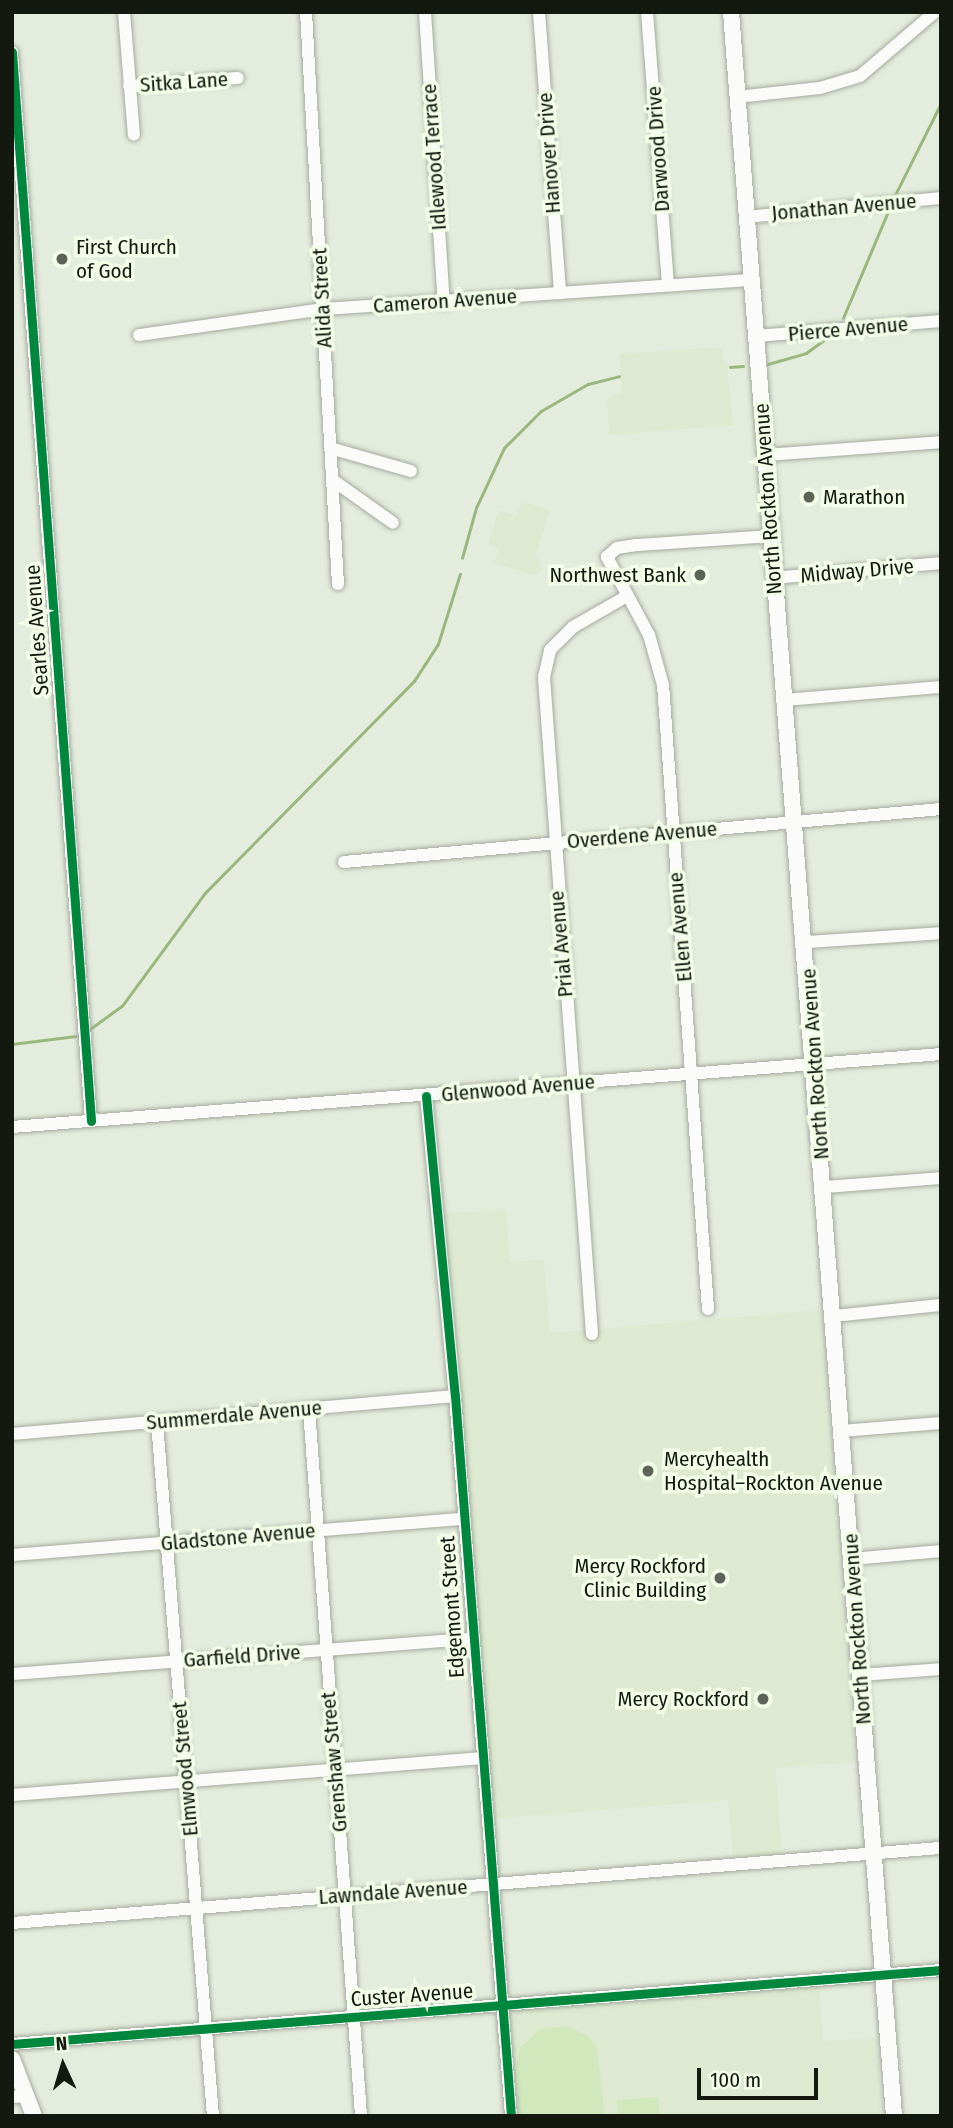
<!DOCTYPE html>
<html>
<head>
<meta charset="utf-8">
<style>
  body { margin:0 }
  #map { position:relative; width:953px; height:2128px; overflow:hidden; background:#e4ecdd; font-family:"Fira Sans Condensed",sans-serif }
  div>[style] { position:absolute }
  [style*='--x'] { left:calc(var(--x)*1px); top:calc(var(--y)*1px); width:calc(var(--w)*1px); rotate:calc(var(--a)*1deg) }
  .built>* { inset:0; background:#ddead1 }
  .green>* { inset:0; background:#d0e8bc }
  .stream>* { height:2.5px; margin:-1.25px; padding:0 1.25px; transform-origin:1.25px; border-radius:1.25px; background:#9ab87e }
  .roads { filter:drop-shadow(0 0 2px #a5ab9f) drop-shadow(0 0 2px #a5ab9f) }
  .minor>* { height:12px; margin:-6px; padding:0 6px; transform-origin:6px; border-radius:6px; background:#fbfcfa }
  .major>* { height:16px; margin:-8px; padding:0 8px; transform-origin:8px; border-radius:8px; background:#fbfcfa }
  .cycleway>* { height:9px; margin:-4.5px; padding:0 4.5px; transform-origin:4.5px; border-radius:4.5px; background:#00873e }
  .dots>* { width:19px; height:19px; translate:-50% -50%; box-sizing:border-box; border:4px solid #f2fee8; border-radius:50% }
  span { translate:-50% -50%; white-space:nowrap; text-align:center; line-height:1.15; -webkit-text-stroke:7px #f2fee8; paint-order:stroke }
  .street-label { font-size:21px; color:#141910 }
  .poi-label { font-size:21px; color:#141910 }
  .left { translate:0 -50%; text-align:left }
  .right { translate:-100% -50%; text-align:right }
  .frame { position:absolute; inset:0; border:14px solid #141910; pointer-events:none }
  .north { position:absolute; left:28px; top:2030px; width:70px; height:70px; -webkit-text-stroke:5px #f2fee8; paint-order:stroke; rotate:356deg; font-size:19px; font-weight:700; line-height:28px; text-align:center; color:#141910 }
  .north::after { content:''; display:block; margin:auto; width:24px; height:32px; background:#141910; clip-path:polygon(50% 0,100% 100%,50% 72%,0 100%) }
  .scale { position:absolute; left:697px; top:2068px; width:121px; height:32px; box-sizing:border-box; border:4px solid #141910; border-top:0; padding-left:9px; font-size:21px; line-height:24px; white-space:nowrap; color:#141910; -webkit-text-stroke:5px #f2fee8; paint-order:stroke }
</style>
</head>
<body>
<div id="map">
  <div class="built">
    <div style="clip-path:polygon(722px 347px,722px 358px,727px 362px,733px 425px,610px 435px,607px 403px,611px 396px,622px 394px,619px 354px)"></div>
    <div style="clip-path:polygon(522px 501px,550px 510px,536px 555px,543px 570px,533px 575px,494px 563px,499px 548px,488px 544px,499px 510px,517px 516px)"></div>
    <div style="clip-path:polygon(506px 1209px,510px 1262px,544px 1260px,550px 1333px,822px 1310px,855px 1762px,776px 1768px,782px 1853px,733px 1857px,728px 1800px,490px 1819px,442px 1214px)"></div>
    <div style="clip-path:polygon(819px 1983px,823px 2041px,877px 2038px,883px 2116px,512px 2116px,505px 2011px)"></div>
  </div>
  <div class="green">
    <div style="clip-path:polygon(564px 2026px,587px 2035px,597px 2048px,605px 2116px,519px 2116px,516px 2065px,520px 2048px,540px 2029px)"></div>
    <div style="clip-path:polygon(658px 2097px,660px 2116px,618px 2116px,617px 2100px)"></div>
  </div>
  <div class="stream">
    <div style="--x:894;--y:197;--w:105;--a:-63.4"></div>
    <div style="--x:843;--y:318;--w:121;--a:-67.1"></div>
    <div style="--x:768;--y:364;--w:40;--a:-16"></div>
    <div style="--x:806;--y:353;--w:31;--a:-36"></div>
    <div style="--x:730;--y:367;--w:13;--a:-4"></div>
    <div style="--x:462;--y:558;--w:52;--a:-74.4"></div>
    <div style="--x:476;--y:508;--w:66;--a:-65"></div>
    <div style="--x:504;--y:448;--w:52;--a:-45"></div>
    <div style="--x:541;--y:411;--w:54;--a:-29.9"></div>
    <div style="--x:588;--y:384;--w:32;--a:-14"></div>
    <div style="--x:90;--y:1029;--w:39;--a:-36"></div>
    <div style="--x:122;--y:1006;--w:140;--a:-53.7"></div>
    <div style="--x:205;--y:893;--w:298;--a:-45.4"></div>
    <div style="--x:414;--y:681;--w:44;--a:-57"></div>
    <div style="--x:438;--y:644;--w:73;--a:-72.6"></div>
    <div style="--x:12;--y:1044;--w:64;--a:-7.2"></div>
  </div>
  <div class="roads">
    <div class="minor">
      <div style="--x:124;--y:12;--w:123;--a:85.4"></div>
      <div style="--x:306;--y:12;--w:573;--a:86.8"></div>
      <div style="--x:425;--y:12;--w:292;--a:86.3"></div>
      <div style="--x:539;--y:12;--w:282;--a:85.7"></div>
      <div style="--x:647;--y:12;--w:274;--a:85.6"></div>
      <div style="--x:12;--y:52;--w:1072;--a:85.77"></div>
      <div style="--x:129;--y:86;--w:109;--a:-4.2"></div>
      <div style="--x:737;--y:97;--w:83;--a:-6.2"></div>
      <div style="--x:820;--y:88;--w:42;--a:-16.7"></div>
      <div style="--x:860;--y:76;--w:99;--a:-40.5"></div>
      <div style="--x:747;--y:217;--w:195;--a:-5.6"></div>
      <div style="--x:139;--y:335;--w:186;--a:-8"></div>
      <div style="--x:323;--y:309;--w:429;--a:-3.9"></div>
      <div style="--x:756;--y:336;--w:186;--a:-4.6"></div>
      <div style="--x:330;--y:448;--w:84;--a:15.9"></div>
      <div style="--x:765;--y:455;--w:176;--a:-4.2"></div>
      <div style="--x:334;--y:481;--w:72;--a:35.4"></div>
      <div style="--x:773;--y:578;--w:169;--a:-5.1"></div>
      <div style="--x:785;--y:700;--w:157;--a:-4.8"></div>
      <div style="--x:344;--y:862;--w:599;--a:-5.07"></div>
      <div style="--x:806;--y:942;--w:135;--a:-3.8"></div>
      <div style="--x:426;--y:1096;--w:301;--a:84.5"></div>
      <div style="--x:455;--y:1396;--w:722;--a:85.55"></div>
      <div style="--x:12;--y:1127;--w:932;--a:-4.49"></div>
      <div style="--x:825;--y:1187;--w:116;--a:-4.4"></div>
      <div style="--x:708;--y:1309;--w:626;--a:-94.12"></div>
      <div style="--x:663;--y:685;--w:52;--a:-105.6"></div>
      <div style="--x:649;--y:635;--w:89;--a:-118.3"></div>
      <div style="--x:607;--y:557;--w:13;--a:-42"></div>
      <div style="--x:617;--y:548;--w:19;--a:-9"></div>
      <div style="--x:636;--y:545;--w:134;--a:-3.8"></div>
      <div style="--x:834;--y:1316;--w:108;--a:-5.9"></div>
      <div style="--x:592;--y:1334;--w:659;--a:-94.18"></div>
      <div style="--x:544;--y:677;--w:28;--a:-77"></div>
      <div style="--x:550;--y:650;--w:33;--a:-45"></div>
      <div style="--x:573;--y:627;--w:62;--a:-29.9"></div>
      <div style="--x:309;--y:1409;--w:709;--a:85.79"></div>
      <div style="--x:157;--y:1422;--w:696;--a:85.39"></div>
      <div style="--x:841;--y:1431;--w:100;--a:-4.6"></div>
      <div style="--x:12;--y:1434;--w:445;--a:-4.9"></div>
      <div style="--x:12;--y:1555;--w:453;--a:-4.6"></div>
      <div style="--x:852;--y:1559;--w:89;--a:-5.1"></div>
      <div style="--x:12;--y:1674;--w:461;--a:-4.4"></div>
      <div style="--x:860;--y:1675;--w:81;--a:-4.2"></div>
      <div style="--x:12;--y:1795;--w:470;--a:-4.5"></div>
      <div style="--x:12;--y:1923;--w:932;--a:-4.62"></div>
      <div style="--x:12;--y:2044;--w:932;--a:-4.55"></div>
      <div style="--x:12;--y:2097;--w:14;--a:-4"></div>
    </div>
    <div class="major">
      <div style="--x:731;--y:12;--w:2110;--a:85.57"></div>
      <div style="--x:12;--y:2059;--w:61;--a:68.9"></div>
    </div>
  </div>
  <div class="cycleway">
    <div style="--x:12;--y:52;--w:1072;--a:85.77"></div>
    <div style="--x:426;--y:1096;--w:301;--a:84.5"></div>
    <div style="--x:455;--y:1396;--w:722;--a:85.55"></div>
    <div style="--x:12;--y:2044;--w:932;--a:-4.55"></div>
  </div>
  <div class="dots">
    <div style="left:62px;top:259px;background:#5d6358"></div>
    <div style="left:809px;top:497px;background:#5d6358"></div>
    <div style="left:700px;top:575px;background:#5d6358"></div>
    <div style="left:648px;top:1471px;background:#5d6358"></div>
    <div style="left:720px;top:1578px;background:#5d6358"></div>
    <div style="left:763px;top:1699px;background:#5d6358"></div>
  </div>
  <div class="street-label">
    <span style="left:184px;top:82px;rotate:-4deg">Sitka Lane</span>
    <span style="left:658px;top:149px;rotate:-94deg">Darwood Drive</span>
    <span style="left:549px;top:153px;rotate:-94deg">Hanover Drive</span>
    <span style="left:434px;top:157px;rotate:-94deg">Idlewood Terrace</span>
    <span style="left:844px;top:207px;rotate:-5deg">Jonathan Avenue</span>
    <span style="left:322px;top:298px;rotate:-93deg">Alida Street</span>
    <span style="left:445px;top:301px;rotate:-4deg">Cameron Avenue</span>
    <span style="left:848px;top:329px;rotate:-5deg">Pierce Avenue</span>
    <span style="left:768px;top:499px;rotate:-94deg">North Rockton Avenue</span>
    <span style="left:857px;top:571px;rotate:-5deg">Midway Drive</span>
    <span style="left:37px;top:630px;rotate:-94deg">Searles Avenue</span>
    <span style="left:642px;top:835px;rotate:-5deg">Overdene Avenue</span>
    <span style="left:680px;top:927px;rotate:-95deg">Ellen Avenue</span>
    <span style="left:561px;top:944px;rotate:-95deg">Prial Avenue</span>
    <span style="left:815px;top:1064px;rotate:-94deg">North Rockton Avenue</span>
    <span style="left:518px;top:1088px;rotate:-5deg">Glenwood Avenue</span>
    <span style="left:234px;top:1415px;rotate:-5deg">Summerdale Avenue</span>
    <span style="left:238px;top:1537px;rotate:-5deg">Gladstone Avenue</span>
    <span style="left:452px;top:1607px;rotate:-94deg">Edgemont Street</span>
    <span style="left:857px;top:1629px;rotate:-94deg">North Rockton Avenue</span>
    <span style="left:242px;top:1656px;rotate:-4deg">Garfield Drive</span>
    <span style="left:334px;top:1762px;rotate:-95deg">Grenshaw Street</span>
    <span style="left:185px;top:1769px;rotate:-95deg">Elmwood Street</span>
    <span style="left:393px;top:1892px;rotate:-4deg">Lawndale Avenue</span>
    <span style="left:412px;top:1995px;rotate:-4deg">Custer Avenue</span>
  </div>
  <div class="poi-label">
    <span class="left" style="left:76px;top:259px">First Church<br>of God</span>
    <span class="left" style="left:823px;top:497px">Marathon</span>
    <span class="right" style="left:686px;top:575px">Northwest Bank</span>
    <span class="left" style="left:664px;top:1471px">Mercyhealth<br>Hospital–Rockton Avenue</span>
    <span class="right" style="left:706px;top:1578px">Mercy Rockford<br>Clinic Building</span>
    <span class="right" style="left:749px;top:1699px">Mercy Rockford</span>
  </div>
  <div class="frame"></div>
  <div class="north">N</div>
  <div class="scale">100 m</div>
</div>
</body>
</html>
